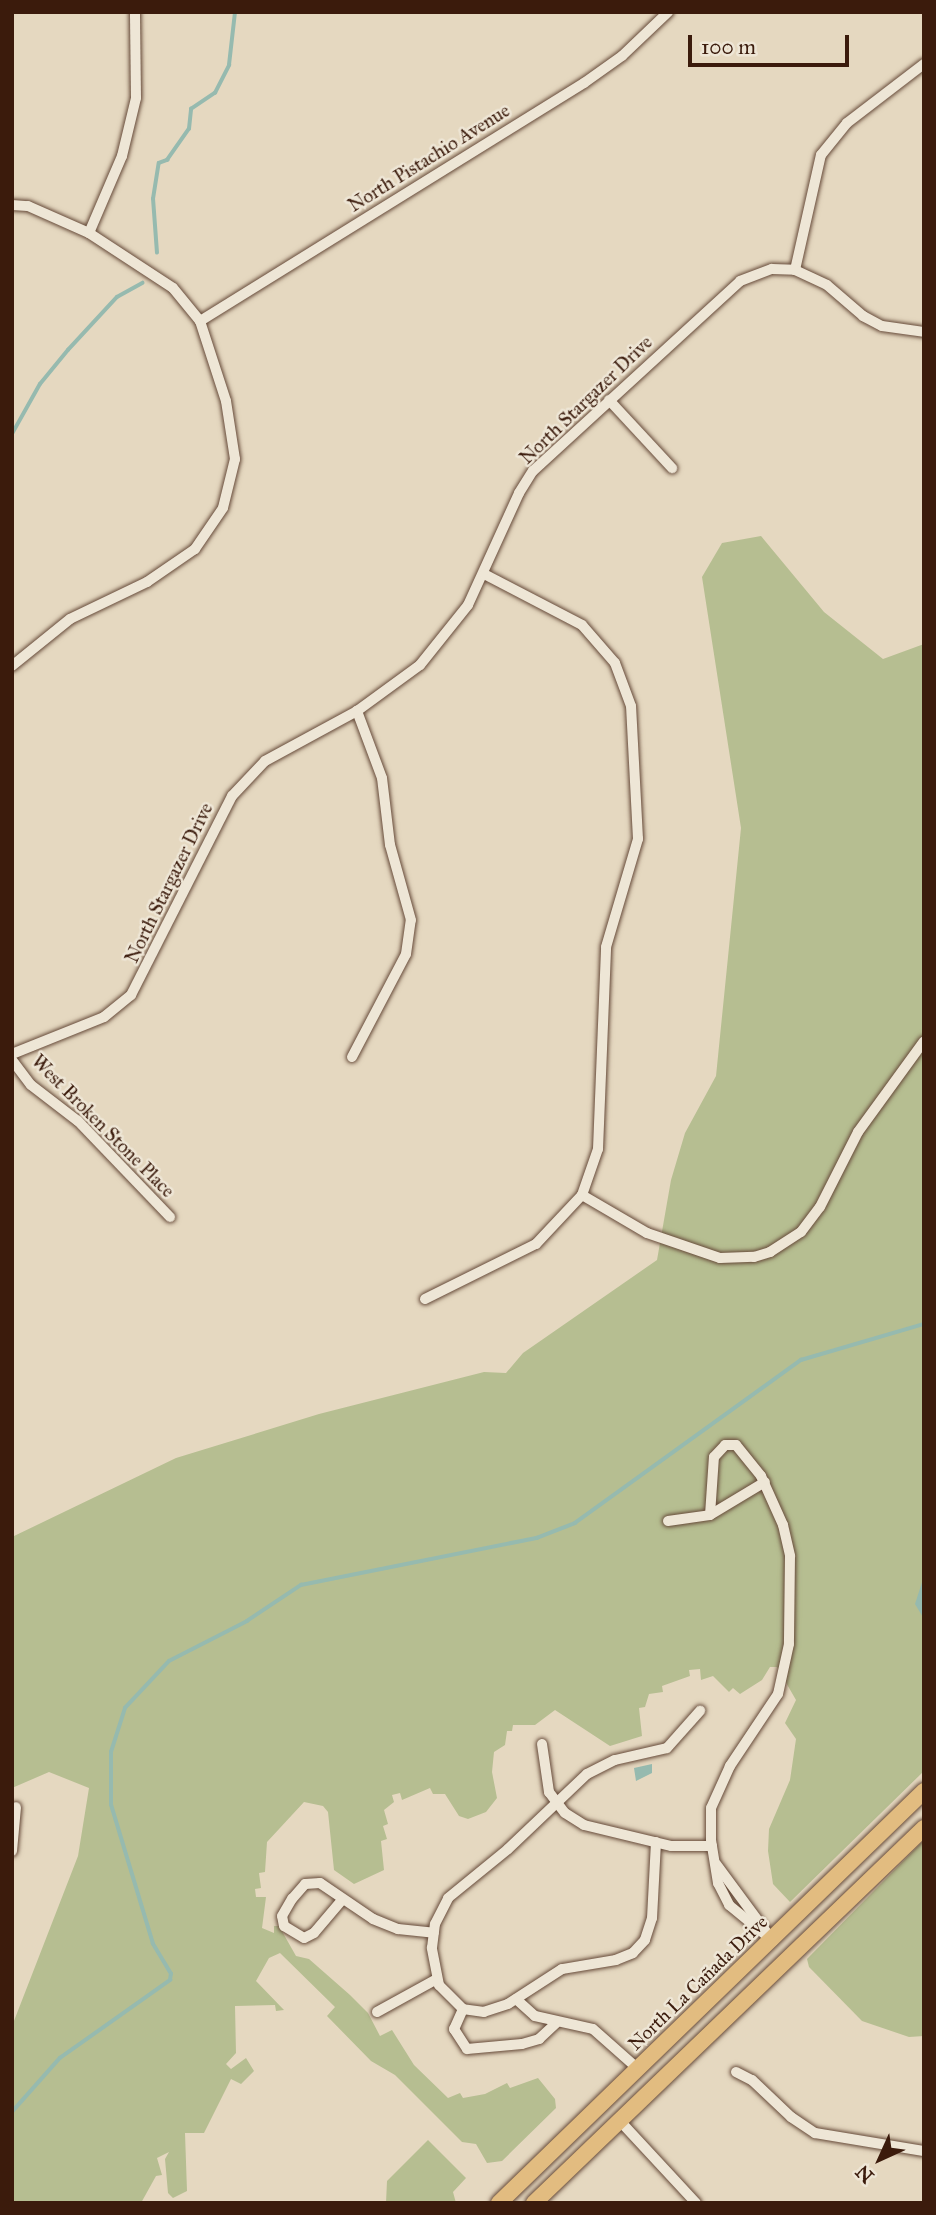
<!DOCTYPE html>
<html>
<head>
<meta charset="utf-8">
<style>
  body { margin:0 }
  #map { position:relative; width:936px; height:2215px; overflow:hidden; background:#e5d8c0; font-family:"IM FELL Great Primer",serif }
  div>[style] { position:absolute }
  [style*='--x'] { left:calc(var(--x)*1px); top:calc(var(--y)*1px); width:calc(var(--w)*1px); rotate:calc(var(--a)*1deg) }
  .green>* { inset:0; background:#b6be91 }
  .water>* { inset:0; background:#96baaf }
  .stream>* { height:3.5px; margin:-1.75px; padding:0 1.75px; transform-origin:1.75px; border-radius:1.75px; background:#96baaf }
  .roads { filter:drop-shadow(0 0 2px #664a39) drop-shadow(0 0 2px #664a39) }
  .street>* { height:10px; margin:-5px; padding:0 5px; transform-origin:5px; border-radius:5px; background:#eee6d6 }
  .primary>* { height:16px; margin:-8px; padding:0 8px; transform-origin:8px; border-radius:8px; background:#e2bc80 }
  span { translate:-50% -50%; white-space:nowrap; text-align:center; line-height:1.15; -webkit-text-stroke:5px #eee6d6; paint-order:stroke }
  .street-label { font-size:19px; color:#3b1b0c }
  .frame { position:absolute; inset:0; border:14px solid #3b1b0c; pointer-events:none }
  .north { position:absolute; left:845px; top:2124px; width:70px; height:70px; -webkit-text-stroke:5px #eee6d6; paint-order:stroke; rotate:225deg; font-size:19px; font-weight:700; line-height:28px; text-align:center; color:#3b1b0c }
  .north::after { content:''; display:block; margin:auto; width:24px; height:32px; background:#3b1b0c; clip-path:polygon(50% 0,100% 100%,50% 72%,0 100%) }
  .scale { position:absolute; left:688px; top:35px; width:161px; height:32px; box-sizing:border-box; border:4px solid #3b1b0c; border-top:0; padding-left:9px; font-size:21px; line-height:24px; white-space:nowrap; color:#3b1b0c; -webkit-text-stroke:5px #eee6d6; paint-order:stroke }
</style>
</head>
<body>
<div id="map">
  <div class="green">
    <div style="clip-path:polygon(761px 536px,824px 612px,883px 659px,924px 644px,924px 1771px,790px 1902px,773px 1884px,768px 1851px,769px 1829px,790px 1780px,796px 1739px,785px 1723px,796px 1700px,777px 1667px,770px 1667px,762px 1680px,740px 1694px,733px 1688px,729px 1692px,713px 1676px,701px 1680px,700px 1669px,689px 1670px,690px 1676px,662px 1686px,663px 1692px,649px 1694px,645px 1707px,639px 1708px,642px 1736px,610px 1746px,555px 1710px,535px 1725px,513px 1725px,512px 1731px,507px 1731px,505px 1745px,494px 1752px,492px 1772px,497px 1798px,486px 1812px,468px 1819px,459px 1816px,445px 1794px,433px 1794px,430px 1788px,402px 1800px,400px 1793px,392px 1795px,394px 1802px,384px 1810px,388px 1824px,383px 1826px,387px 1839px,381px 1841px,384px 1870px,354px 1884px,334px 1870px,328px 1812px,323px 1806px,304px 1802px,267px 1842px,265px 1872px,259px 1873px,261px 1888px,255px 1889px,256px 1897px,266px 1897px,262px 1928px,274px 1933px,274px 1926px,279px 1926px,296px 1956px,309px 1959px,350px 1995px,368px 2013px,380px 2036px,392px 2030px,414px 2065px,448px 2098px,460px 2093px,463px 2098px,485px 2094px,507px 2083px,510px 2088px,538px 2078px,555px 2099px,556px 2108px,502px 2161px,487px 2163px,476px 2144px,462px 2142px,395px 2075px,371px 2061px,327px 2016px,335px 2007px,280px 1953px,269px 1958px,256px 1981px,284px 2010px,276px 2011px,275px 2005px,235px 2006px,236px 2053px,226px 2064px,231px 2069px,246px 2058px,254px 2071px,241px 2084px,231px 2079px,204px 2133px,185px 2133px,187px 2191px,173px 2198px,168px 2193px,165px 2159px,169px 2152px,157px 2158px,162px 2175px,156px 2176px,141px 2203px,12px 2203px,12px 2026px,78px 1856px,89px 1788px,49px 1772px,12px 1788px,12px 1537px,176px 1458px,319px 1414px,484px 1372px,506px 1373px,523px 1353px,657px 1260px,671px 1180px,685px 1133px,716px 1076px,741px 828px,702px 577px,722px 543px)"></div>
    <div style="clip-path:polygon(924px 1840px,924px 2036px,909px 2037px,862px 2021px,809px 1967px,807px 1959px)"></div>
    <div style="clip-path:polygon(428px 2140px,466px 2178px,453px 2192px,456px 2203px,386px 2203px,387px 2181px)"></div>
  </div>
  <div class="water">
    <div style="clip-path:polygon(924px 1576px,924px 1619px,915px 1604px)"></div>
    <div style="clip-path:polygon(652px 1764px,652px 1773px,636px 1781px,634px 1768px)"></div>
  </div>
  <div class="stream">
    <div style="--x:157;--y:253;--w:54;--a:-94.2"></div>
    <div style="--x:153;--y:199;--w:36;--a:-81"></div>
    <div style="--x:159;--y:163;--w:9;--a:-21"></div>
    <div style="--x:167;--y:160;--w:38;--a:-55"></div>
    <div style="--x:189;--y:129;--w:20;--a:-84"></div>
    <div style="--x:191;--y:109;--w:29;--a:-34"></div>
    <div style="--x:215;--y:93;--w:31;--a:-63"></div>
    <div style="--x:229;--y:65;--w:53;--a:-83.5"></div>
    <div style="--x:12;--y:434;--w:57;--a:-60.8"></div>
    <div style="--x:40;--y:384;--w:44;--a:-50.5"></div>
    <div style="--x:68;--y:350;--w:72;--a:-47.2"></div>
    <div style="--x:117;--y:297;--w:29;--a:-29"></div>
    <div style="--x:12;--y:2112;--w:72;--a:-48.4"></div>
    <div style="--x:60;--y:2058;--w:135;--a:-35.3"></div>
    <div style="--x:170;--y:1980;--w:6;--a:-81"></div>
    <div style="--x:171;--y:1974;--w:35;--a:-121"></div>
    <div style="--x:153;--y:1944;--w:145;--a:-106.8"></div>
    <div style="--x:111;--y:1805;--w:53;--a:-90"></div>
    <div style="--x:111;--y:1752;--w:46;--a:-72.3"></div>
    <div style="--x:125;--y:1708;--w:64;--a:-46.9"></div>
    <div style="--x:169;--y:1661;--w:88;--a:-27.1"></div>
    <div style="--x:247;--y:1621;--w:65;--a:-33.7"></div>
    <div style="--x:301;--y:1585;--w:241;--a:-11.3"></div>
    <div style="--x:537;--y:1538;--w:41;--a:-21.5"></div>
    <div style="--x:575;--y:1523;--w:279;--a:-35.8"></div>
    <div style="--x:801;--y:1360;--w:128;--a:-16.3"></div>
  </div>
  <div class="roads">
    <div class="street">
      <div style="--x:12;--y:205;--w:16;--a:4"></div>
      <div style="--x:28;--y:206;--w:67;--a:23.9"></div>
      <div style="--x:89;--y:233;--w:100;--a:33.2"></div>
      <div style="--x:173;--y:288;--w:43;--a:50.7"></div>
      <div style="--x:200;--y:321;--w:84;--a:72"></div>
      <div style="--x:226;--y:401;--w:59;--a:81.2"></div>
      <div style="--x:235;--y:459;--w:50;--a:103.8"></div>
      <div style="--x:223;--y:508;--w:50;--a:124.3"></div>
      <div style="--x:195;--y:549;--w:58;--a:145.5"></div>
      <div style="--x:147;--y:582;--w:85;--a:154.3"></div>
      <div style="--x:70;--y:619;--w:75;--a:141"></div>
      <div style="--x:89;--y:233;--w:84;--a:-66.8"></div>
      <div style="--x:122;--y:156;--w:60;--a:-76.4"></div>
      <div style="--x:136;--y:98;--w:86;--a:-90.7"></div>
      <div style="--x:795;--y:270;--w:118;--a:-77.3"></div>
      <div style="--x:821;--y:155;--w:41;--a:-50.9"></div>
      <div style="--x:847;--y:123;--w:97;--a:-37.5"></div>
      <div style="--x:200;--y:321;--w:452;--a:-31.8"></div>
      <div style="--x:584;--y:83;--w:47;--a:-35.4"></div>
      <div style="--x:622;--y:56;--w:64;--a:-43.7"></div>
      <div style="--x:609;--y:400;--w:93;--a:47.2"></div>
      <div style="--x:12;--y:1054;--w:99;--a:-21.9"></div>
      <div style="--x:104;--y:1017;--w:35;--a:-39"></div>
      <div style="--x:131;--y:995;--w:223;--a:-63.1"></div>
      <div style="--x:232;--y:796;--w:48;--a:-46.7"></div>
      <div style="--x:265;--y:761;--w:105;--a:-28.5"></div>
      <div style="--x:357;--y:711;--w:78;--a:-36.1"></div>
      <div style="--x:420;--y:665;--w:77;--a:-51.3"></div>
      <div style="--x:468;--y:605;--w:123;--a:-65.5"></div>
      <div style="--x:519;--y:493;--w:26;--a:-58"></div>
      <div style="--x:533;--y:471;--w:281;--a:-42.5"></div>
      <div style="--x:740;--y:281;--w:34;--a:-21"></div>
      <div style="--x:772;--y:269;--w:23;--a:2"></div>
      <div style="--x:795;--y:270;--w:35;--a:25"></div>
      <div style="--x:827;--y:285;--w:48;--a:40.7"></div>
      <div style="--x:863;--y:316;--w:21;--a:28"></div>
      <div style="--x:882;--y:326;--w:42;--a:8.1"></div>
      <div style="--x:352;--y:1057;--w:116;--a:-62.3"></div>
      <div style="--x:406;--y:954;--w:34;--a:-82"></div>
      <div style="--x:411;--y:920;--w:78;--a:-105.6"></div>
      <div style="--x:390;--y:845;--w:67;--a:-96.8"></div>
      <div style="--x:382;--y:778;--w:72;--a:-110.5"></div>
      <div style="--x:12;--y:1060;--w:31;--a:53"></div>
      <div style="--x:31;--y:1085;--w:59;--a:37.5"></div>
      <div style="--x:78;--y:1121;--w:133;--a:46.2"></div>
      <div style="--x:582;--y:1195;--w:75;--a:30.3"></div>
      <div style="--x:647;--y:1233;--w:77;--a:18.9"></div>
      <div style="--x:720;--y:1258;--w:34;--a:-2"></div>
      <div style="--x:754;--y:1257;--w:17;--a:-17"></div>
      <div style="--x:770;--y:1252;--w:37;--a:-33"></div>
      <div style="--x:801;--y:1232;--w:31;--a:-53"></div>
      <div style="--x:820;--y:1207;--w:84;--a:-63.1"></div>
      <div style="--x:858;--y:1132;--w:112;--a:-54"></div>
      <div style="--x:425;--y:1299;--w:124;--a:-26.4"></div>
      <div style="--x:536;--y:1244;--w:67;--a:-46.8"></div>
      <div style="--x:582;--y:1195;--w:49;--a:-70.8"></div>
      <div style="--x:598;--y:1149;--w:202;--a:-87.7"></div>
      <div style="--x:606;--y:947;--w:113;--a:-73.5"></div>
      <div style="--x:638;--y:839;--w:133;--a:-93"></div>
      <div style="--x:631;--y:706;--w:46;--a:-110.4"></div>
      <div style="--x:615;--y:663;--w:50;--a:-131"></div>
      <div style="--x:582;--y:625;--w:110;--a:-152.5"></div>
      <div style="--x:710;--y:1515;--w:58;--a:-86.1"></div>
      <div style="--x:714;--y:1457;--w:16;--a:-47"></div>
      <div style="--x:725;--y:1445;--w:11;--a:0"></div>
      <div style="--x:736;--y:1445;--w:40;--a:51"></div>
      <div style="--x:761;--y:1476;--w:54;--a:65.8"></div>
      <div style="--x:783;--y:1525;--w:32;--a:77"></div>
      <div style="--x:790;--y:1556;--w:88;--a:90.7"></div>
      <div style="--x:789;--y:1644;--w:51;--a:102.4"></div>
      <div style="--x:778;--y:1694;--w:87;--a:123.7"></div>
      <div style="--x:730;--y:1766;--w:46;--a:114.3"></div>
      <div style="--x:711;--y:1808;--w:32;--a:90"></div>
      <div style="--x:711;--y:1840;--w:44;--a:80.8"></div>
      <div style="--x:718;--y:1883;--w:25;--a:63"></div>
      <div style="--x:729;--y:1905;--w:57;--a:39.3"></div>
      <div style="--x:773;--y:1941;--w:96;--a:-126.5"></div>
      <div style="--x:668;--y:1521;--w:42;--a:-8.1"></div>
      <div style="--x:710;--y:1515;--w:64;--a:-31"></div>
      <div style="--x:542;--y:1744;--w:49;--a:81.7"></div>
      <div style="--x:549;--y:1792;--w:26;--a:53"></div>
      <div style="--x:565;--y:1813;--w:22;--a:32"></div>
      <div style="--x:584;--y:1825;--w:89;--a:13.6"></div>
      <div style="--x:671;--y:1846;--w:41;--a:0"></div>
      <div style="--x:656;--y:1842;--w:76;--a:93"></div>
      <div style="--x:652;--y:1918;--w:23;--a:108"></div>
      <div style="--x:645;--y:1940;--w:18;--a:133"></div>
      <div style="--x:633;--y:1953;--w:18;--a:158"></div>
      <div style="--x:616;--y:1960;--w:55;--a:170.5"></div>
      <div style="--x:562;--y:1969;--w:64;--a:147.1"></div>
      <div style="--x:508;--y:2004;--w:25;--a:162"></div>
      <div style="--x:484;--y:2012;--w:21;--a:-172"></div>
      <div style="--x:463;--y:2009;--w:34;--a:-135"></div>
      <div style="--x:439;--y:1985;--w:38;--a:-101"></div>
      <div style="--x:432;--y:1948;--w:24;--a:-83"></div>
      <div style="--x:435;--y:1924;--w:29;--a:-63"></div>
      <div style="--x:448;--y:1898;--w:77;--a:-39.2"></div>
      <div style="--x:508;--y:1849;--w:109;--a:-43.5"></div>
      <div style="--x:587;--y:1774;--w:31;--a:-27"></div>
      <div style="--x:615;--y:1760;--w:53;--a:-13"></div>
      <div style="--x:667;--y:1748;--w:50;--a:-48.3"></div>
      <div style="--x:12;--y:1851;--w:44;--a:-84.8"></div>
      <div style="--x:342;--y:1900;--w:43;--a:130.3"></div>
      <div style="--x:314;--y:1933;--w:11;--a:153"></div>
      <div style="--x:304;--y:1938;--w:23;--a:-149"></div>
      <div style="--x:284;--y:1926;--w:10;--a:-101"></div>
      <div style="--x:282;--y:1916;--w:20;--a:-60"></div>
      <div style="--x:292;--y:1899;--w:20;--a:-49"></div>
      <div style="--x:305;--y:1884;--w:15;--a:-4"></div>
      <div style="--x:320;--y:1883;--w:64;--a:34.2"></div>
      <div style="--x:373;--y:1919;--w:27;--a:22"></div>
      <div style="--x:398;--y:1929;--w:36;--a:6"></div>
      <div style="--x:516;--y:1999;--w:25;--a:42"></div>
      <div style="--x:535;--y:2016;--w:59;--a:12.6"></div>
      <div style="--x:593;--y:2029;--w:60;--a:41.6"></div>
      <div style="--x:463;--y:2009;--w:22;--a:114"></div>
      <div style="--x:454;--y:2029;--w:24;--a:57"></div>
      <div style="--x:467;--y:2049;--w:55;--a:-5.2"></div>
      <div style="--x:522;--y:2044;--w:18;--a:-16"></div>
      <div style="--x:539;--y:2039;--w:23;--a:-43"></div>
      <div style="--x:377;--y:2012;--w:68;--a:-28.8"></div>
      <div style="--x:736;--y:2072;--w:18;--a:27"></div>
      <div style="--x:752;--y:2080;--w:54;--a:43.5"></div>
      <div style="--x:791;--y:2117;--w:29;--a:34"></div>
      <div style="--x:815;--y:2133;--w:110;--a:9.4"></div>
      <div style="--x:620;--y:2121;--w:112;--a:47.2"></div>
    </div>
    <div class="primary">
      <div style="--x:499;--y:2203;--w:592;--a:-44.11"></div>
      <div style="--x:534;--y:2203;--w:541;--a:-43.88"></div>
    </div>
  </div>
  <div class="street-label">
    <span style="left:429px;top:158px;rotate:-32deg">North Pistachio Avenue</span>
    <span style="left:586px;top:400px;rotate:-44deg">North Stargazer Drive</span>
    <span style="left:169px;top:883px;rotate:-64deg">North Stargazer Drive</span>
    <span style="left:103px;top:1126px;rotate:45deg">West Broken Stone Place</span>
    <span style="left:698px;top:1983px;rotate:-44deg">North La Cañada Drive</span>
  </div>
  <div class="frame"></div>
  <div class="north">N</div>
  <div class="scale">100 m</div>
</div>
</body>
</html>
